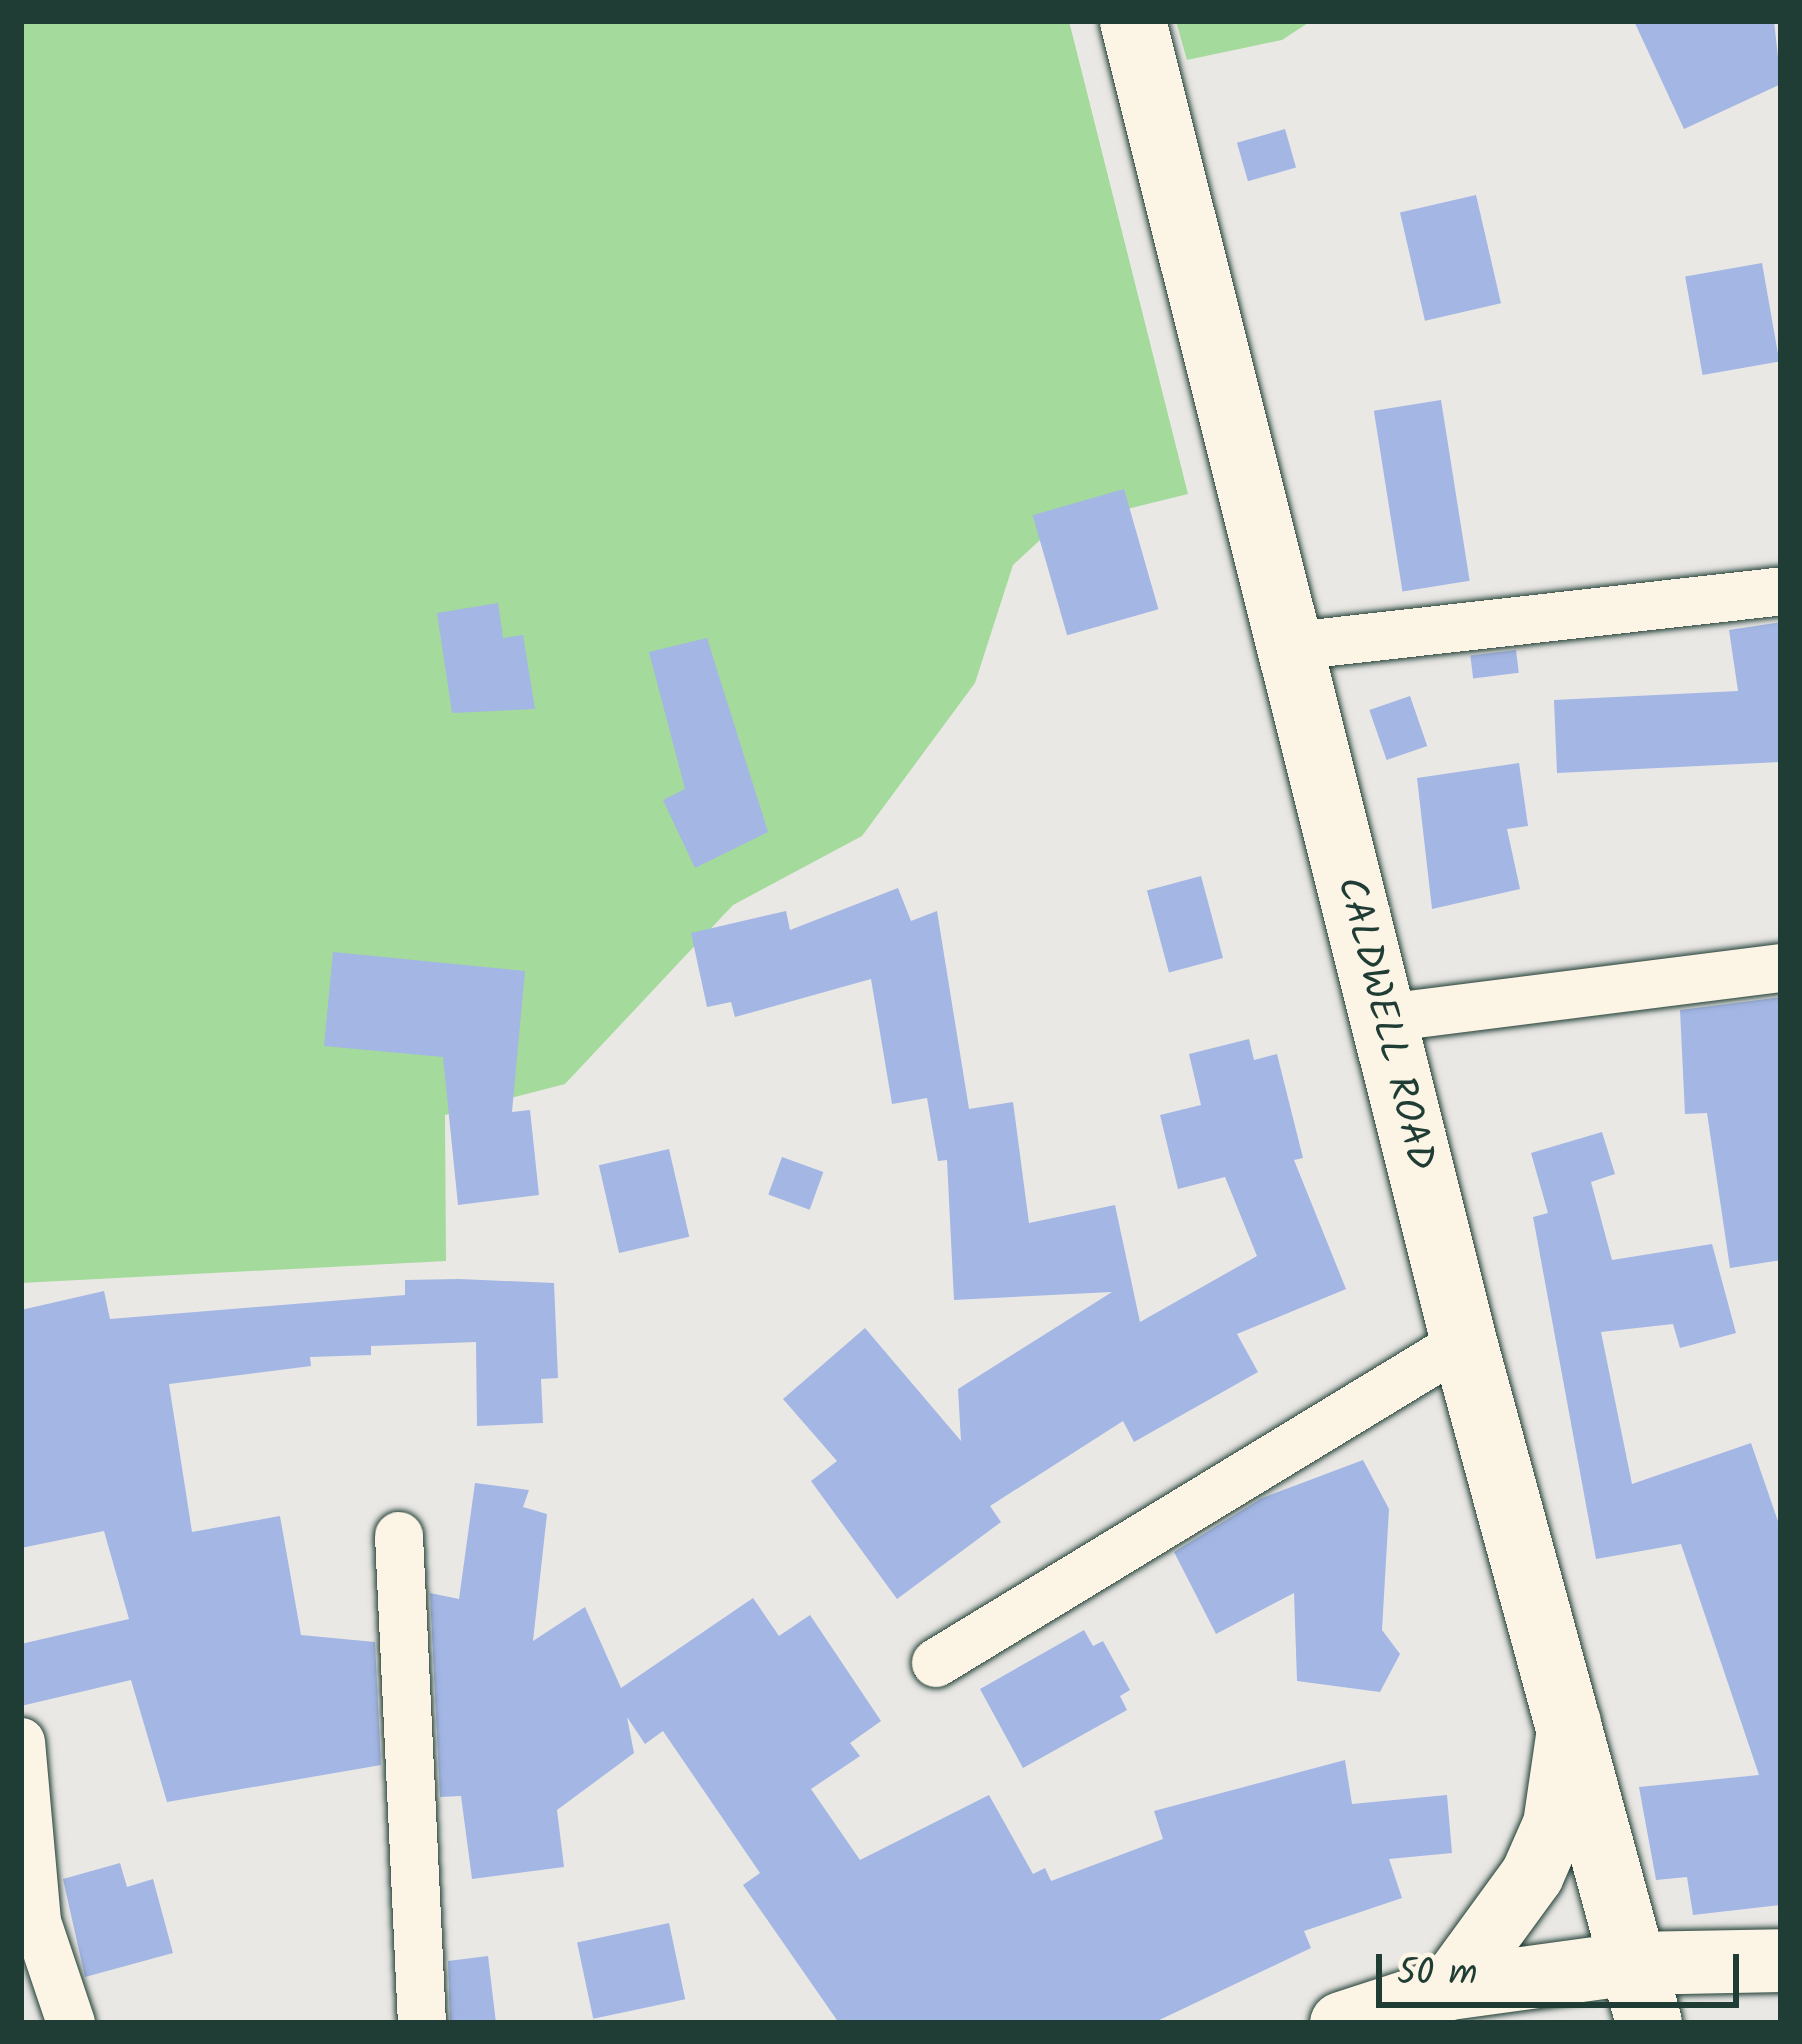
<!DOCTYPE html>
<html>
<head>
<meta charset="utf-8">
<style>
  body { margin:0 }
  #map { position:relative; width:1802px; height:2044px; overflow:hidden; background:#eae8e5; font-family:Kalam,sans-serif }
  div>[style] { position:absolute }
  [style*='--x'] { left:calc(var(--x)*1px); top:calc(var(--y)*1px); width:calc(var(--w)*1px); rotate:calc(var(--a)*1deg) }
  .green>* { inset:0; background:#a5da9d }
  .building>* { inset:0; background:#a3b6e4; transform-origin:0 0 }
  .roads { filter:drop-shadow(0 0 3px #1f3d34) drop-shadow(0 0 3px #1f3d34) }
  .minor>* { height:48px; margin:-24px; padding:0 24px; transform-origin:24px; border-radius:24px; background:#fcf5e5 }
  .tertiary>* { height:63px; margin:-31.5px; padding:0 31.5px; transform-origin:31.5px; border-radius:31.5px; background:#fcf5e5 }
  .secondary>* { height:66px; margin:-33px; padding:0 33px; transform-origin:33px; border-radius:33px; background:#fcf5e5 }
  span { translate:-50% -50%; white-space:nowrap; text-align:center; line-height:1.15; -webkit-text-stroke:12px #fcf5e5; paint-order:stroke }
  .street-label { font-size:39px; color:#1f3d34 }
  .frame { position:absolute; inset:0; border:24px solid #1f3d34; pointer-events:none }
  .scale { position:absolute; left:1376px; top:1954px; width:363px; height:54px; box-sizing:border-box; border:6px solid #1f3d34; border-top:0; padding-left:15px; font-size:36px; line-height:42px; white-space:nowrap; color:#1f3d34; -webkit-text-stroke:9px #fcf5e5; paint-order:stroke }
</style>
</head>
<body>
<div id="map">
  <div class="green">
    <div style="clip-path:polygon(21px 21px,1069px 21px,1188px 494px,1054px 527px,1013px 565px,975px 683px,862px 836px,733px 905px,565px 1084px,445px 1115px,446px 1261px,21px 1283px)"></div>
    <div style="clip-path:polygon(1176px 21px,1311px 21px,1282px 40px,1187px 60px)"></div>
  </div>
  <div class="building">
    <div style="clip-path:polygon(1634px 21px,1774px 21px,1781px 84px,1684px 129px)"></div>
    <div style="left:1285px;top:129px;width:40px;height:50px;rotate:74deg"></div>
    <div style="left:1476px;top:195px;width:111px;height:78px;rotate:77deg"></div>
    <div style="left:1762px;top:263px;width:100px;height:78px;rotate:80deg"></div>
    <div style="left:1441px;top:400px;width:183px;height:68px;rotate:81deg"></div>
    <div style="left:1124px;top:489px;width:125px;height:95px;rotate:74deg"></div>
    <div style="clip-path:polygon(498px 603px,503px 638px,523px 635px,535px 709px,452px 713px,437px 613px)"></div>
    <div style="clip-path:polygon(1781px 622px,1781px 762px,1557px 773px,1554px 700px,1738px 691px,1729px 630px)"></div>
    <div style="clip-path:polygon(707px 638px,768px 832px,695px 868px,663px 800px,685px 789px,649px 652px)"></div>
    <div style="left:1516px;top:650px;width:23px;height:46px;rotate:83deg"></div>
    <div style="left:1410px;top:696px;width:53px;height:43px;rotate:71deg"></div>
    <div style="clip-path:polygon(1519px 763px,1528px 826px,1507px 829px,1520px 889px,1432px 909px,1417px 778px)"></div>
    <div style="left:1201px;top:876px;width:85px;height:56px;rotate:75deg"></div>
    <div style="clip-path:polygon(898px 888px,911px 921px,937px 911px,969px 1109px,1013px 1102px,1029px 1223px,1115px 1205px,1140px 1322px,1257px 1256px,1225px 1177px,1178px 1189px,1160px 1115px,1201px 1105px,1189px 1054px,1249px 1039px,1254px 1060px,1277px 1054px,1303px 1158px,1294px 1160px,1346px 1289px,1237px 1334px,1258px 1372px,1134px 1442px,1123px 1421px,990px 1506px,1001px 1522px,897px 1599px,811px 1481px,837px 1461px,783px 1399px,865px 1328px,961px 1441px,958px 1389px,1112px 1292px,954px 1300px,947px 1160px,938px 1161px,927px 1098px,892px 1104px,871px 979px,735px 1017px,731px 1002px,707px 1007px,691px 933px,786px 911px,790px 930px)"></div>
    <div style="clip-path:polygon(333px 952px,525px 971px,512px 1112px,530px 1110px,539px 1195px,458px 1205px,443px 1057px,324px 1046px)"></div>
    <div style="clip-path:polygon(1781px 997px,1781px 1260px,1730px 1268px,1707px 1113px,1685px 1114px,1680px 1010px)"></div>
    <div style="clip-path:polygon(1602px 1132px,1615px 1174px,1591px 1182px,1612px 1260px,1712px 1244px,1736px 1333px,1680px 1348px,1673px 1324px,1601px 1332px,1632px 1484px,1751px 1443px,1781px 1530px,1781px 1905px,1693px 1915px,1687px 1877px,1656px 1880px,1639px 1787px,1759px 1775px,1681px 1544px,1596px 1559px,1533px 1217px,1548px 1213px,1531px 1153px)"></div>
    <div style="left:669px;top:1149px;width:90px;height:72px;rotate:77deg"></div>
    <div style="left:782px;top:1157px;width:44px;height:40px;rotate:20deg"></div>
    <div style="clip-path:polygon(459px 1279px,554px 1283px,558px 1378px,541px 1379px,543px 1423px,477px 1426px,476px 1342px,371px 1346px,371px 1355px,310px 1357px,311px 1366px,169px 1384px,192px 1532px,280px 1516px,301px 1635px,375px 1642px,381px 1765px,167px 1802px,131px 1680px,21px 1706px,21px 1644px,129px 1619px,104px 1531px,21px 1548px,21px 1310px,104px 1291px,110px 1319px,405px 1295px,405px 1280px)"></div>
    <div style="clip-path:polygon(1363px 1460px,1389px 1509px,1382px 1630px,1400px 1654px,1380px 1692px,1297px 1681px,1294px 1593px,1216px 1634px,1174px 1552px,1262px 1498px)"></div>
    <div style="clip-path:polygon(475px 1483px,529px 1490px,523px 1507px,547px 1514px,533px 1641px,585px 1607px,621px 1688px,753px 1598px,779px 1636px,810px 1615px,881px 1721px,850px 1743px,860px 1756px,811px 1789px,860px 1860px,989px 1795px,1033px 1874px,1045px 1868px,1051px 1881px,1163px 1839px,1154px 1811px,1345px 1760px,1352px 1804px,1447px 1795px,1452px 1853px,1389px 1859px,1402px 1898px,1304px 1931px,1311px 1948px,1153px 2023px,839px 2023px,743px 1885px,760px 1873px,663px 1731px,645px 1744px,627px 1717px,634px 1753px,557px 1810px,564px 1867px,472px 1879px,461px 1796px,440px 1797px,430px 1593px,459px 1599px)"></div>
    <div style="clip-path:polygon(1084px 1630px,1093px 1646px,1103px 1641px,1130px 1690px,1120px 1696px,1127px 1710px,1023px 1768px,980px 1689px)"></div>
    <div style="clip-path:polygon(120px 1863px,127px 1887px,153px 1879px,173px 1953px,85px 1977px,63px 1879px)"></div>
    <div style="left:669px;top:1923px;width:78px;height:94px;rotate:78deg"></div>
    <div style="clip-path:polygon(488px 1956px,496px 2023px,450px 2023px,448px 1961px)"></div>
  </div>
  <div class="roads">
    <div class="minor">
      <div style="--x:1285;--y:647;--w:499;--a:-6.4"></div>
      <div style="--x:1385;--y:1018;--w:399;--a:-7.2"></div>
      <div style="--x:399;--y:1536;--w:488;--a:87.3"></div>
      <div style="--x:936;--y:1663;--w:618;--a:-31.3"></div>
      <div style="--x:21;--y:1742;--w:181;--a:84.9"></div>
      <div style="--x:37;--y:1922;--w:107;--a:71.4"></div>
    </div>
    <div class="tertiary">
      <div style="--x:1449;--y:1988;--w:141;--a:-53.9"></div>
      <div style="--x:1532;--y:1874;--w:55;--a:-66.3"></div>
      <div style="--x:1554;--y:1824;--w:103;--a:-81.6"></div>
      <div style="--x:1341;--y:2023;--w:114;--a:-18"></div>
      <div style="--x:1449;--y:1988;--w:184;--a:-7.8"></div>
      <div style="--x:1631;--y:1963;--w:150;--a:-1.1"></div>
    </div>
    <div class="secondary">
      <div style="--x:1133;--y:21;--w:1362;--a:75.93"></div>
      <div style="--x:1464;--y:1342;--w:706;--a:74.8"></div>
    </div>
  </div>
  <div class="street-label">
    <span style="left:1384px;top:1024px;rotate:76deg">CALDWELL ROAD</span>
  </div>
  <div class="frame"></div>
  <div class="scale">50 m</div>
</div>
</body>
</html>
